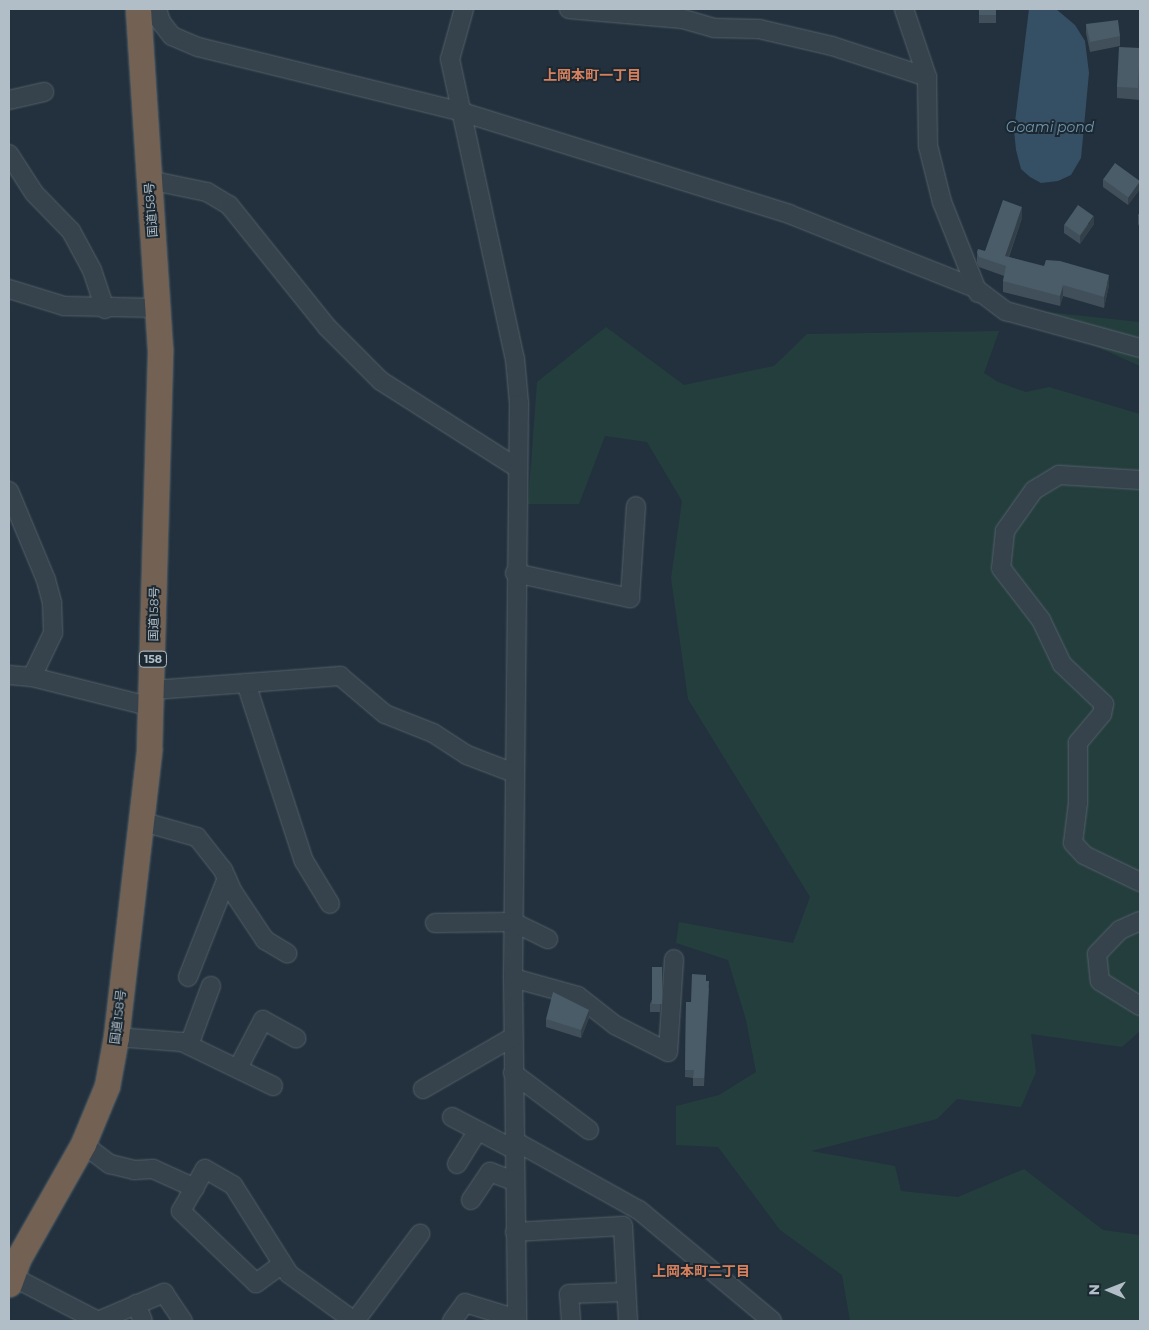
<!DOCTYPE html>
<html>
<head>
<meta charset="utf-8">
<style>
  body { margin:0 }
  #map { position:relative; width:1149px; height:1330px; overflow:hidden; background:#22313d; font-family:Montserrat,"Noto Sans JP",sans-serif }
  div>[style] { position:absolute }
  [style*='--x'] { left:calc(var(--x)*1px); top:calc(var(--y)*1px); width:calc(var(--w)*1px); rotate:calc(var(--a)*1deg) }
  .green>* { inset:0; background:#243e3d }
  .water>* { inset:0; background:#355064 }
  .roads { filter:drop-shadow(0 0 1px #54616a) drop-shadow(0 0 1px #54616a) }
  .minor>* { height:18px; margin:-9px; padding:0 9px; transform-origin:9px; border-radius:9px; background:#36434d }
  .highway>* { height:25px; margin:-12.5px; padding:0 12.5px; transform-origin:12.5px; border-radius:12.5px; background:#736153 }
  .wall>* { inset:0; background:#404f59; transform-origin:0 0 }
  .shaded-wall>* { inset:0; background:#344049 }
  .building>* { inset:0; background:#4a5c68; transform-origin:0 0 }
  span { translate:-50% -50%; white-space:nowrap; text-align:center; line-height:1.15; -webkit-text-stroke:4px #1b2831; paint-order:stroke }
  .shield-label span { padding:1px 4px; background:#1b2831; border:1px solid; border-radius:4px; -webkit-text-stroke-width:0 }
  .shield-label { font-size:11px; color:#b1bec8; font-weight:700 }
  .street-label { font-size:12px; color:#b1bec8 }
  .neighbourhood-label { font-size:14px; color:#d8805d; font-weight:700 }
  .water-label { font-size:14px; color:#7094ac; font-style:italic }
  .frame { position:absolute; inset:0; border:10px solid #b1bec8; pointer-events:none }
  .north { position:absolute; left:1084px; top:1265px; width:50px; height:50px; -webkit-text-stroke:4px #1b2831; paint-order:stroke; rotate:271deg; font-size:14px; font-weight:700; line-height:20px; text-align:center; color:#b1bec8 }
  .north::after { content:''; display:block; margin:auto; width:18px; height:22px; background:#b1bec8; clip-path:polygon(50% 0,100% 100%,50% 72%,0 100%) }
</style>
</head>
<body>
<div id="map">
  <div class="green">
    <div style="clip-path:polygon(1010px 308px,1140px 322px,1140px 366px)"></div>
    <div style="clip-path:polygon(606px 327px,684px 385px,774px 366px,807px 334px,999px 331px,984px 373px,998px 382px,1026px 392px,1049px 387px,1140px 414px,1140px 1031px,1122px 1047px,1031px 1034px,1036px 1072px,1021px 1107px,957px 1099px,937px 1119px,811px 1151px,895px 1166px,901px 1191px,958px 1197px,1024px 1169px,1103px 1230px,1140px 1235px,1140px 1321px,850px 1321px,842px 1275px,780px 1230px,718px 1147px,676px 1145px,676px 1106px,719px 1095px,756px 1072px,746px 1020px,728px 960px,676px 943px,679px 922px,793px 943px,810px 897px,688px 699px,671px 578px,682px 501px,647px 442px,605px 436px,579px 504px,528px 504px,537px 382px)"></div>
  </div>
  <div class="water">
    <div style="clip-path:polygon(1029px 9px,1056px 9px,1075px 25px,1085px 41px,1089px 73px,1081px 158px,1071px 175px,1058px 181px,1041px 183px,1030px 177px,1021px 169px,1016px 150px,1014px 130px)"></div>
  </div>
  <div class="roads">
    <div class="minor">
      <div style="--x:157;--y:9;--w:14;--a:73"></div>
      <div style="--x:161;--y:22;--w:18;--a:52"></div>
      <div style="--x:172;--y:36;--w:28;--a:23"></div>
      <div style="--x:198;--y:47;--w:272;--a:13.8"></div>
      <div style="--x:462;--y:112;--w:343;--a:17.3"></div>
      <div style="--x:789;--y:214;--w:200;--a:21.7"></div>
      <div style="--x:975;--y:288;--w:39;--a:37"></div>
      <div style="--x:1006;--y:311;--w:139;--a:15.4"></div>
      <div style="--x:464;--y:9;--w:52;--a:105.6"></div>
      <div style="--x:450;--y:59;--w:307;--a:77.8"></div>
      <div style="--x:515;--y:359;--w:44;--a:84.8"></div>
      <div style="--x:519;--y:403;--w:575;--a:90.6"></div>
      <div style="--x:513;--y:978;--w:343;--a:89.3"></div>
      <div style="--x:569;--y:9;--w:114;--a:5"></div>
      <div style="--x:683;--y:19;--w:32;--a:16"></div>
      <div style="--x:714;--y:28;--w:45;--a:1.3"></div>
      <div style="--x:759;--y:29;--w:75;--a:13.1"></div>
      <div style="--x:832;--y:46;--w:100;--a:18.1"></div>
      <div style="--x:904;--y:9;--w:72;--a:71.3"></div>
      <div style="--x:927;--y:77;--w:69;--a:89.2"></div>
      <div style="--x:928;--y:146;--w:58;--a:76"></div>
      <div style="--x:942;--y:202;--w:98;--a:68.4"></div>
      <div style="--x:9;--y:100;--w:36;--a:-13"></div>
      <div style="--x:9;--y:154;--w:46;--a:57.3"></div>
      <div style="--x:34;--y:193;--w:53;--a:45.8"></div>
      <div style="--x:71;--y:231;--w:44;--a:61.7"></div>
      <div style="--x:92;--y:270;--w:41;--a:71.6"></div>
      <div style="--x:149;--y:180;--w:59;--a:11.7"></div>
      <div style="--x:207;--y:192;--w:26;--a:31"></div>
      <div style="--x:229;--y:205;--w:156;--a:51.2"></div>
      <div style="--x:327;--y:327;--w:76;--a:45"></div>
      <div style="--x:381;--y:381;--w:160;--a:32.5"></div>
      <div style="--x:9;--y:289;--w:58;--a:17.2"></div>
      <div style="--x:64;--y:306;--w:94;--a:1.2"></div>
      <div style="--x:1140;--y:480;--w:81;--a:-176.5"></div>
      <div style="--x:1059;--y:475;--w:29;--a:149"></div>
      <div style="--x:1034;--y:490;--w:50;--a:125.3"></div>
      <div style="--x:1005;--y:531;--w:37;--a:96"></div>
      <div style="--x:1001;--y:568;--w:66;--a:52.4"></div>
      <div style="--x:1041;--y:620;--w:49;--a:64.5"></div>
      <div style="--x:1062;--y:664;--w:58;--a:43.6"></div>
      <div style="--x:1104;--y:704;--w:10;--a:101"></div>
      <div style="--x:1102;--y:714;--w:38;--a:130"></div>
      <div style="--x:1078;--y:743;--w:60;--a:90"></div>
      <div style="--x:1078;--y:803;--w:40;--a:97.1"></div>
      <div style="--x:1073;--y:843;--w:16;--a:47"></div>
      <div style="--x:1084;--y:855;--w:62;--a:25.7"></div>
      <div style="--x:9;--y:491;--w:96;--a:67.4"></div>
      <div style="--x:46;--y:580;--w:24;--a:75"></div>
      <div style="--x:52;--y:603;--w:30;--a:88"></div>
      <div style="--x:53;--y:633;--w:49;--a:115.5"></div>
      <div style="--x:515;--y:573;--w:118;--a:12.3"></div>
      <div style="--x:630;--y:598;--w:92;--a:-86.3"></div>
      <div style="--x:9;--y:675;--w:23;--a:5"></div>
      <div style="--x:32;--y:677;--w:124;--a:14"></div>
      <div style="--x:246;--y:683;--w:187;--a:72"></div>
      <div style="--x:304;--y:861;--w:50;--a:58.8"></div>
      <div style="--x:153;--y:690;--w:188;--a:-4.3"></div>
      <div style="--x:340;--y:676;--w:59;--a:40.2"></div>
      <div style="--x:385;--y:714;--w:52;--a:21.6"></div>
      <div style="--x:433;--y:733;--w:40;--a:32.9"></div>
      <div style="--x:467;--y:755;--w:50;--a:21"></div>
      <div style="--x:140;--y:821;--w:59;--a:15.7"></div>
      <div style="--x:197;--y:837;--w:42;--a:51.8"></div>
      <div style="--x:223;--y:870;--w:24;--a:66"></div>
      <div style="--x:233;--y:892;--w:58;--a:56.3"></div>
      <div style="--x:265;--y:940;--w:26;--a:31"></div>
      <div style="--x:1140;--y:921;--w:22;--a:156"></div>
      <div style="--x:1120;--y:930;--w:33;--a:134"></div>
      <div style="--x:1097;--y:954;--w:27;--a:84"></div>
      <div style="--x:1100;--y:981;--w:47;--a:32"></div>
      <div style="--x:435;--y:923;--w:78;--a:-0.7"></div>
      <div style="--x:513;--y:922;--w:39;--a:26"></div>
      <div style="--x:188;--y:977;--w:106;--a:-68.5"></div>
      <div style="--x:513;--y:978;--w:67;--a:15.5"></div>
      <div style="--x:578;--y:996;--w:47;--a:38.1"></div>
      <div style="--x:615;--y:1025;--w:59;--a:27"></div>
      <div style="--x:668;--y:1052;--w:93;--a:-86.3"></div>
      <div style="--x:116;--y:1037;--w:66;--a:4.3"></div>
      <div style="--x:182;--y:1042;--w:101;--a:25.8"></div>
      <div style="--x:189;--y:1045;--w:63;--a:-69.6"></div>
      <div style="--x:238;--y:1068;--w:54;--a:-62.5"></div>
      <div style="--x:263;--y:1020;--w:38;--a:29"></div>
      <div style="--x:513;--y:1073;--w:95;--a:36.9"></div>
      <div style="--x:423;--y:1089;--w:104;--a:-30"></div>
      <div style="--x:452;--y:1117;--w:69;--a:27.7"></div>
      <div style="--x:513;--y:1140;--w:144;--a:29.1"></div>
      <div style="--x:639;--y:1210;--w:173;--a:39.8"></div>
      <div style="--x:83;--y:1144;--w:34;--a:37"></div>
      <div style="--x:110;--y:1164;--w:25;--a:14"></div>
      <div style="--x:134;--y:1170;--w:19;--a:-3"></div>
      <div style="--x:153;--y:1169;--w:46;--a:24.3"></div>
      <div style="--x:457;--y:1164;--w:38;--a:-58"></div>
      <div style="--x:471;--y:1200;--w:34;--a:-56"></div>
      <div style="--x:490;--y:1172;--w:25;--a:21"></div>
      <div style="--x:515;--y:1232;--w:108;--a:-3.2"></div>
      <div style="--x:623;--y:1226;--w:95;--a:87"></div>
      <div style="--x:281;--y:1265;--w:31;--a:144"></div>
      <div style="--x:256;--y:1283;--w:104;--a:-136.2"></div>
      <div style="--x:181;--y:1211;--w:48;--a:-60.3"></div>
      <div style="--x:205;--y:1169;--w:32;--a:30"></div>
      <div style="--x:233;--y:1185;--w:105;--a:57.8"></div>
      <div style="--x:289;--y:1274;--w:80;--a:35.9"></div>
      <div style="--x:11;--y:1276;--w:98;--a:27.3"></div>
      <div style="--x:98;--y:1321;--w:72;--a:-23"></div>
      <div style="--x:164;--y:1293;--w:34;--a:56"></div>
      <div style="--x:136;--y:1304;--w:18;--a:68"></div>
      <div style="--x:355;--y:1321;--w:109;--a:-53.2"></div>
      <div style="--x:452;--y:1321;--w:22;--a:-54"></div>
      <div style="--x:465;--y:1303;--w:54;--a:17.1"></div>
      <div style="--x:571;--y:1321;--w:27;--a:-94"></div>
      <div style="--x:569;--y:1294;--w:57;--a:-2"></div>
    </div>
    <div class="highway">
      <div style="--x:9;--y:1284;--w:27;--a:-70"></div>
      <div style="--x:18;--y:1259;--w:132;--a:-60.5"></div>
      <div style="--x:83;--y:1144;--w:63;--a:-67.5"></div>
      <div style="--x:107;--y:1086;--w:50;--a:-79.6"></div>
      <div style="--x:116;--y:1037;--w:289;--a:-83.4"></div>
      <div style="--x:149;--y:750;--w:401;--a:-88.4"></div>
      <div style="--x:160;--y:349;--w:341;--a:-93.7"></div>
    </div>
  </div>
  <div class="wall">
    <div style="left:979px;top:9px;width:17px;height:14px"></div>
    <div style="clip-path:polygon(1086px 24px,1120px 36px,1120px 46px,1090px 52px,1086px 33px)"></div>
    <div style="clip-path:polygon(1140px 48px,1140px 100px,1117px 98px,1117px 87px)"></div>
    <div style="clip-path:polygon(1103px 179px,1140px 189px,1128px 205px,1103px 187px)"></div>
    <div style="clip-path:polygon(1140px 213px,1140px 228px,1138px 224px,1138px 215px)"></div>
    <div style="clip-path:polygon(1022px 218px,1009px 257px,1109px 285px,1104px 308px,1063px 296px,1060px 306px,1003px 292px,1003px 281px,1004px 276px,979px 267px,977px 263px,977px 252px,985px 251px)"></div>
    <div style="clip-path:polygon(1094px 224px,1080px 244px,1064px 233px,1064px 225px)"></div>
    <div style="clip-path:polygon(662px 975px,660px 1012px,650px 1012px,650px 1004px)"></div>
    <div style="clip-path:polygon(706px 981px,709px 989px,704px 1086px,693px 1086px,693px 1078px,685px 1077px,686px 1002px,691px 1002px)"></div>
    <div style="clip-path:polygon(589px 1018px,581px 1038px,546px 1027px,546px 1019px)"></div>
  </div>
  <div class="shaded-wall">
    <div style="clip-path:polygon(1140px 181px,1140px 189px,1128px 205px,1128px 197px)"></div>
    <div style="clip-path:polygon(1022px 207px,1022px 218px,1005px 266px,1005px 256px)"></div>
    <div style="clip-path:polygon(1094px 216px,1094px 224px,1080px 244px,1080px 236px)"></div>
    <div style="clip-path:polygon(1109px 275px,1109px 285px,1104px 308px,1104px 297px)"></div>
    <div style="clip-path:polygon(1063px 285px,1063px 296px,1060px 306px,1060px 296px)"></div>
    <div style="clip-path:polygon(589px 1010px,589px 1018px,581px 1038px,581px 1030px)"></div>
  </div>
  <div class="building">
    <div style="left:979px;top:9px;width:17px;height:6px"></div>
    <div style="clip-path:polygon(1118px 20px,1120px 36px,1090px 42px,1086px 24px)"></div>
    <div style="left:1119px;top:47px;width:21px;height:40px;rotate:3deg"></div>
    <div style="left:1115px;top:163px;width:31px;height:20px;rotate:36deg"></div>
    <div style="clip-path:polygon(1003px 200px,1022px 207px,1005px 256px,1044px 266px,1046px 260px,1060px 261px,1109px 275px,1104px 297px,1063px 285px,1060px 296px,1003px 281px,1006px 266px,979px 257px,977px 252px,978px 249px,985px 251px)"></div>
    <div style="left:1078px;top:205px;width:19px;height:24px;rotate:35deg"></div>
    <div style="clip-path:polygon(1140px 213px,1140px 219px,1138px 215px)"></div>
    <div style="left:652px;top:967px;width:10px;height:37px"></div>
    <div style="clip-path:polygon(692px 974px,706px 975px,706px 981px,709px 981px,704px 1078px,693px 1078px,694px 1070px,685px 1070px,686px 1002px,691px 1002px)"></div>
    <div style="clip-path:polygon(553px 992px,589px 1010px,581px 1030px,546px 1019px)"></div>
  </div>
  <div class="shield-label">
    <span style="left:153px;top:659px">158</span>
  </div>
  <div class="street-label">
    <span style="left:151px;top:210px;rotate:-94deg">国道158号</span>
    <span style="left:154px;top:614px;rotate:-89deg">国道158号</span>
    <span style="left:118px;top:1017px;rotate:-83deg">国道158号</span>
  </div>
  <div class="neighbourhood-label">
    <span style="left:592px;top:75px">上岡本町一丁目</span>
    <span style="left:701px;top:1271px">上岡本町二丁目</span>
  </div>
  <div class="water-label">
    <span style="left:1050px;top:127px">Goami pond</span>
  </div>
  <div class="frame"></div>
  <div class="north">N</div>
</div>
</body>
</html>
